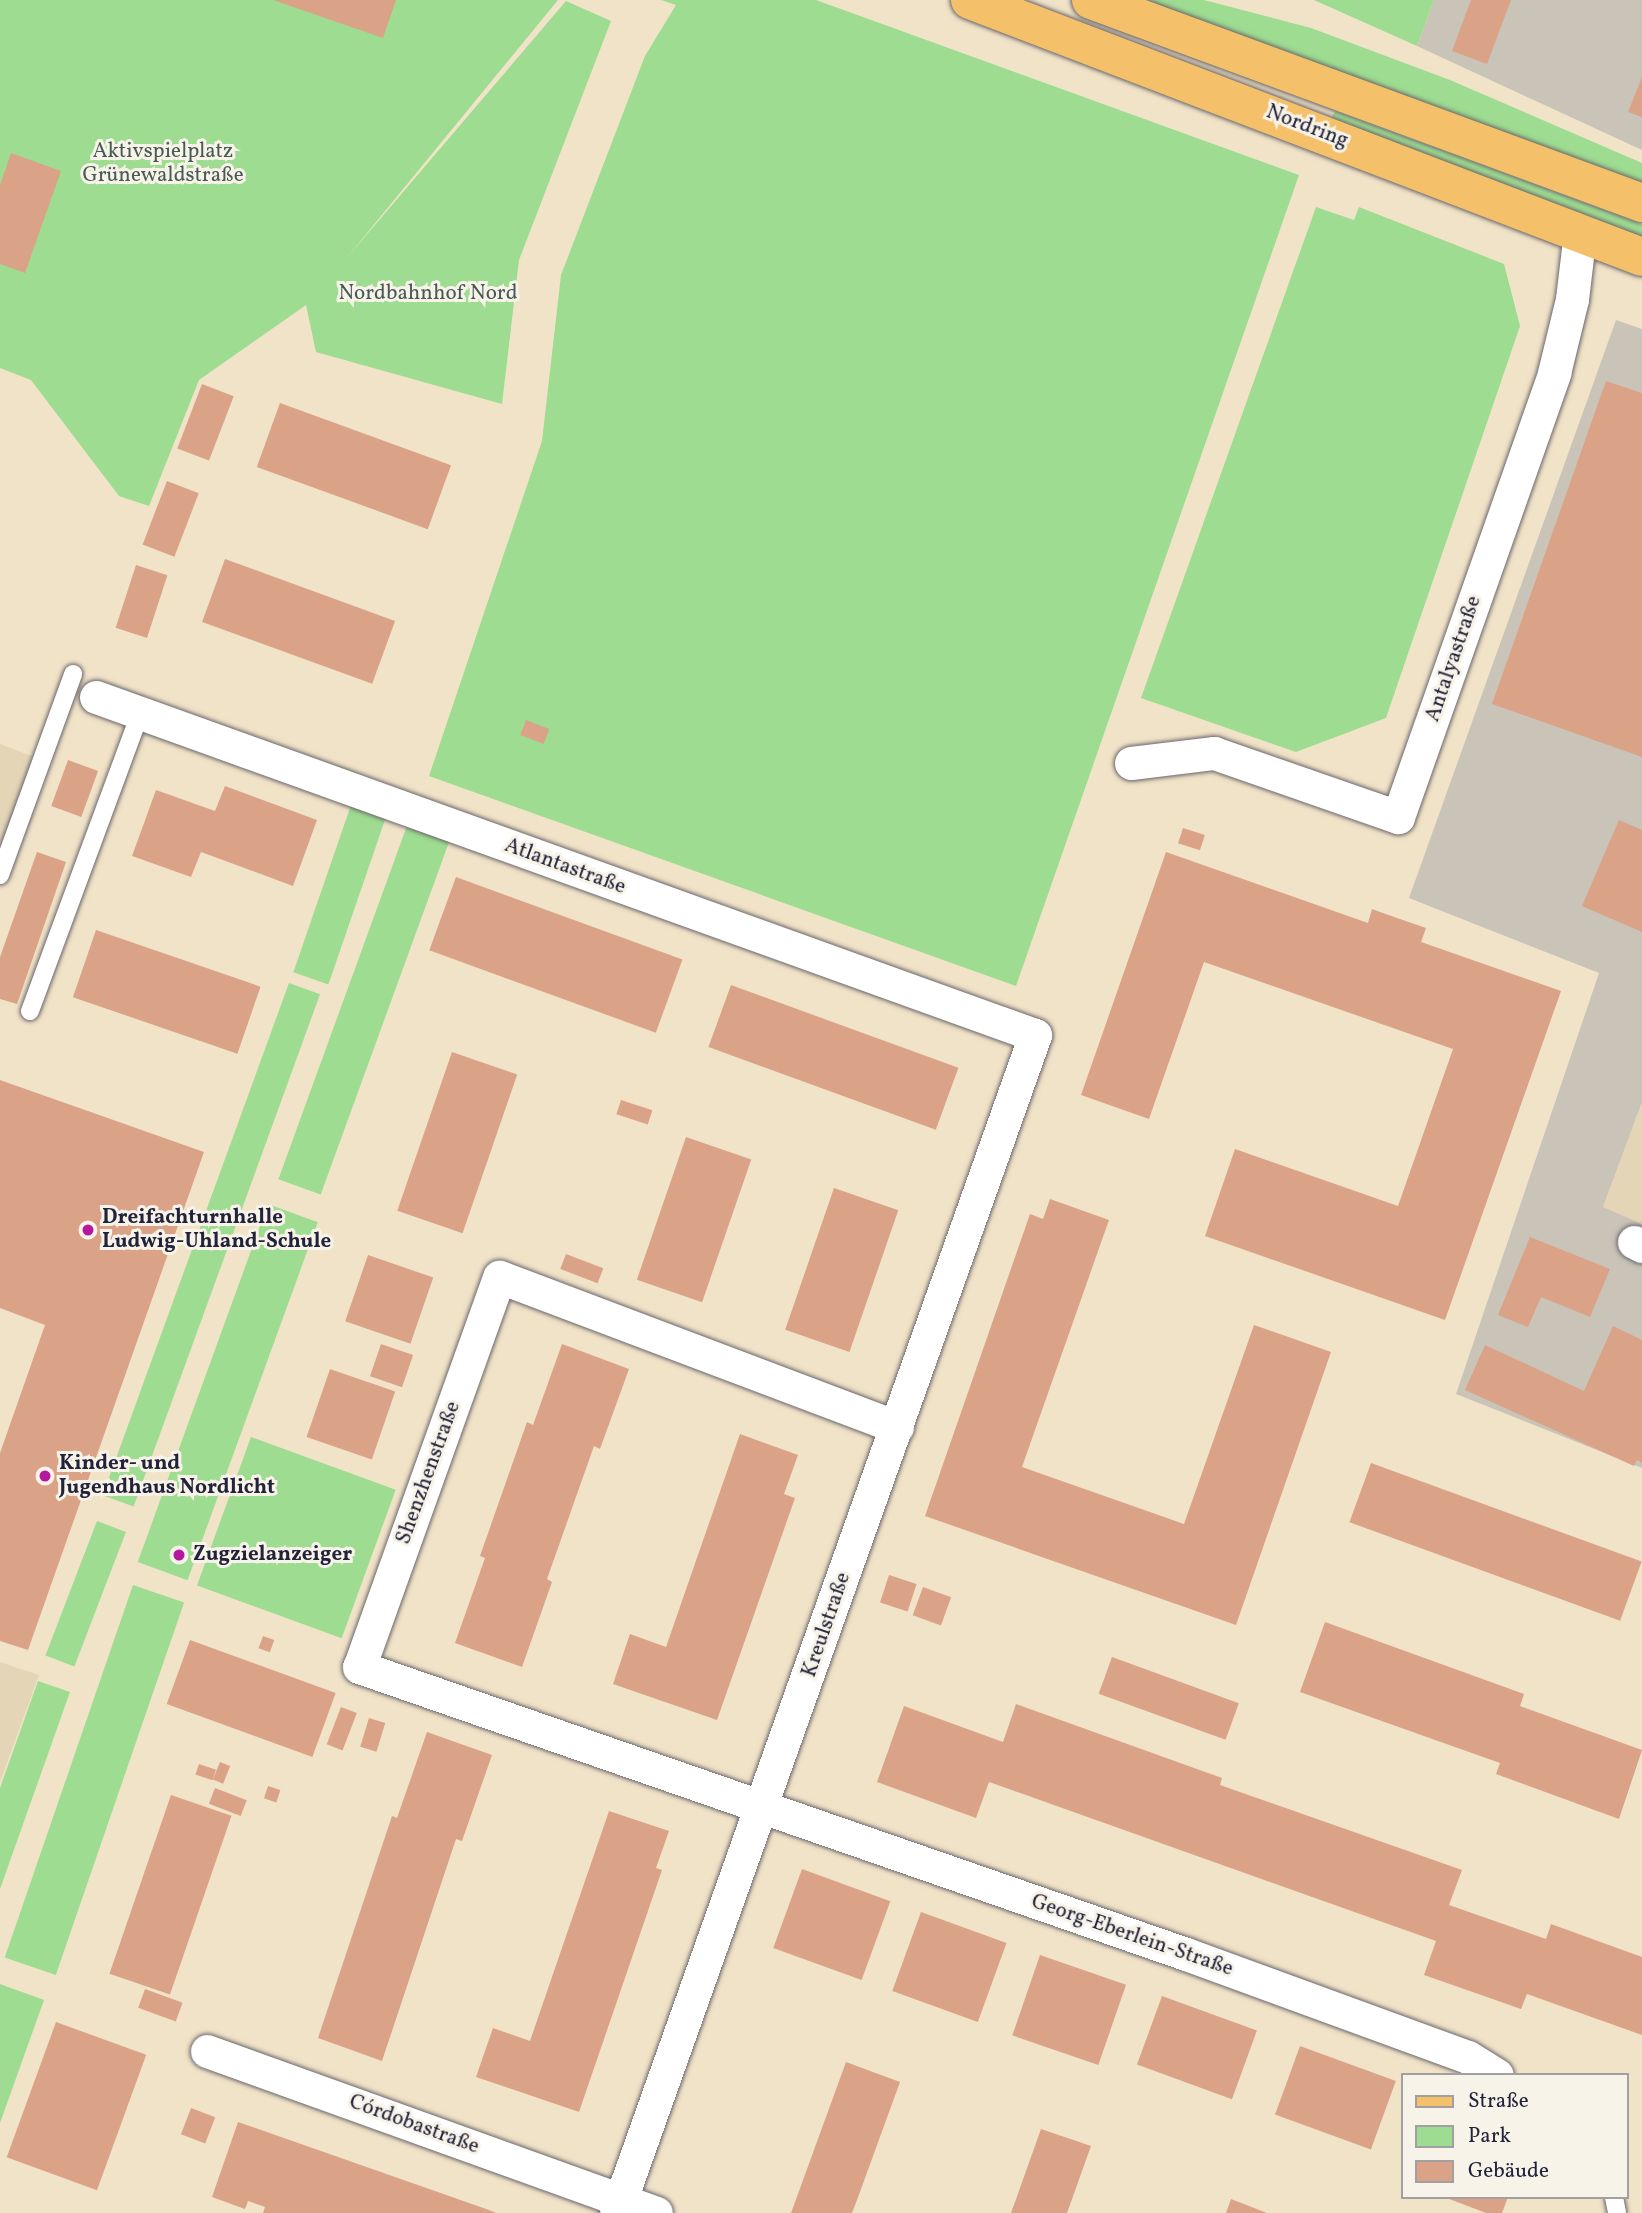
<!DOCTYPE html>
<html>
<head>
<meta charset="utf-8">
<style>
  body { margin:0 }
  #map { position:relative; width:1642px; height:2213px; overflow:hidden; background:#f1e3c7; font-family:Vollkorn,serif }
  div>[style] { position:absolute }
  [style*='--x'] { left:calc(var(--x)*1px); top:calc(var(--y)*1px); width:calc(var(--w)*1px); rotate:calc(var(--a)*1deg) }
  .built>* { inset:0; background:#e4d5b7 }
  .industrial>* { inset:0; background:#c9c3b8 }
  .green>* { inset:0; background:#9edc91; transform-origin:0 0 }
  .building>* { inset:0; background:#daa387; transform-origin:0 0 }
  .roads { filter:drop-shadow(0 0 2px #6a666c) drop-shadow(0 0 2px #6a666c) }
  .lane>* { height:18px; margin:-9px; padding:0 9px; transform-origin:9px; border-radius:9px; background:#fff }
  .street>* { height:33px; margin:-16.5px; padding:0 16.5px; transform-origin:16.5px; border-radius:16.5px; background:#fff }
  .primary>* { height:38px; margin:-19px; padding:0 19px; transform-origin:19px; border-radius:19px; background:#f4c16a }
  .dots>* { width:19px; height:19px; translate:-50% -50%; box-sizing:border-box; border:4px solid #f7f3e8; border-radius:50% }
  span { translate:-50% -50%; white-space:nowrap; text-align:center; line-height:1.15; -webkit-text-stroke:6px #f7f3e8; paint-order:stroke }
  .street-label { font-size:21px; color:#22223b }
  .park-label { font-size:21px; color:#475a55 }
  .poi-label { font-size:21px; color:#22223b; font-weight:700 }
  .left { translate:0 -50%; text-align:left }
  .legend { position:absolute; left:1401px; top:2073px; width:228px; height:126px; box-sizing:border-box; background:#f7f3e8; border:2px solid #a29fa3; margin:0; padding:9px 12px; list-style:none; font-size:21px; color:#22223b }
  .legend li { display:flex; align-items:center; gap:14px; height:35px }
  .legend b { width:35px; border:2px solid #a29fa3 }
</style>
</head>
<body>
<div id="map">
  <div class="built">
    <div style="clip-path:polygon(0 744px,34px 757px,0 853px)"></div>
    <div style="clip-path:polygon(1642px 1102px,1642px 1224px,1603px 1207px)"></div>
    <div style="clip-path:polygon(0 1662px,39px 1675px,0 1782px)"></div>
  </div>
  <div class="industrial">
    <div style="clip-path:polygon(1434px 0,1642px 0,1642px 150px,1417px 46px)"></div>
    <div style="clip-path:polygon(1616px 320px,1642px 329px,1642px 1102px,1603px 1207px,1642px 1224px,1642px 1468px,1456px 1394px,1599px 973px,1409px 898px)"></div>
  </div>
  <div class="green">
    <div style="clip-path:polygon(0 0,558px 0,345px 260px,566px 1px,611px 21px,519px 260px,502px 404px,316px 352px,306px 305px,199px 380px,149px 506px,119px 496px,31px 380px,0 368px)"></div>
    <div style="clip-path:polygon(661px 0,816px 0,1299px 175px,1016px 986px,429px 776px,542px 441px,561px 275px,645px 56px,676px 5px)"></div>
    <div style="clip-path:polygon(1141px 0,1204px 0,1311px 28px,1450px 80px,1642px 163px,1642px 185px)"></div>
    <div style="clip-path:polygon(1314px 0,1434px 0,1417px 46px)"></div>
    <div style="clip-path:polygon(1335px 111px,1642px 224px,1642px 241px,1331px 119px)"></div>
    <div style="clip-path:polygon(1316px 207px,1354px 220px,1359px 207px,1504px 264px,1520px 326px,1386px 718px,1296px 752px,1141px 698px)"></div>
    <div style="left:351px;top:805px;width:37px;height:177px;rotate:19deg"></div>
    <div style="left:408px;top:823px;width:45px;height:379px;rotate:20deg"></div>
    <div style="left:289px;top:983px;width:33px;height:545px;rotate:20deg"></div>
    <div style="left:268px;top:1204px;width:53px;height:381px;rotate:20deg"></div>
    <div style="left:251px;top:1437px;width:154px;height:158px;rotate:20deg"></div>
    <div style="left:97px;top:1521px;width:31px;height:144px;rotate:21deg"></div>
    <div style="left:133px;top:1585px;width:54px;height:394px;rotate:19deg"></div>
    <div style="clip-path:polygon(38px 1681px,70px 1692px,0 1889px,0 1788px)"></div>
    <div style="clip-path:polygon(0 1984px,44px 2000px,0 2123px)"></div>
  </div>
  <div class="building">
    <div style="clip-path:polygon(273px 0,396px 0,383px 38px)"></div>
    <div style="clip-path:polygon(1471px 0,1511px 0,1487px 64px,1452px 51px)"></div>
    <div style="clip-path:polygon(1642px 77px,1642px 117px,1628px 112px)"></div>
    <div style="clip-path:polygon(11px 153px,61px 171px,25px 273px,0 264px,0 185px)"></div>
    <div style="clip-path:polygon(1606px 381px,1642px 393px,1642px 757px,1492px 704px)"></div>
    <div style="left:202px;top:384px;width:34px;height:69px;rotate:21deg"></div>
    <div style="left:280px;top:403px;width:182px;height:68px;rotate:20deg"></div>
    <div style="left:167px;top:481px;width:34px;height:68px;rotate:21deg"></div>
    <div style="left:225px;top:559px;width:181px;height:67px;rotate:20deg"></div>
    <div style="left:136px;top:565px;width:33px;height:66px;rotate:18deg"></div>
    <div style="left:526px;top:720px;width:25px;height:16px;rotate:21deg"></div>
    <div style="left:68px;top:760px;width:32px;height:49px;rotate:20deg"></div>
    <div style="clip-path:polygon(225px 786px,317px 820px,293px 886px,201px 852px,191px 877px,132px 856px,156px 790px,215px 811px)"></div>
    <div style="clip-path:polygon(1619px 820px,1642px 830px,1642px 932px,1582px 906px)"></div>
    <div style="left:1183px;top:828px;width:23px;height:16px;rotate:18deg"></div>
    <div style="clip-path:polygon(37px 852px,66px 862px,17px 1004px,0 999px,0 957px)"></div>
    <div style="clip-path:polygon(1166px 852px,1368px 923px,1372px 909px,1394px 917px,1426px 928px,1421px 942px,1561px 991px,1445px 1320px,1205px 1236px,1235px 1149px,1398px 1206px,1453px 1049px,1204px 962px,1149px 1119px,1081px 1095px)"></div>
    <div style="left:456px;top:877px;width:241px;height:78px;rotate:20deg"></div>
    <div style="left:96px;top:930px;width:174px;height:71px;rotate:19deg"></div>
    <div style="left:731px;top:985px;width:242px;height:66px;rotate:20deg"></div>
    <div style="left:452px;top:1052px;width:69px;height:168px;rotate:19deg"></div>
    <div style="clip-path:polygon(0 1080px,204px 1152px,28px 1650px,0 1641px,0 1453px,45px 1325px,0 1308px)"></div>
    <div style="left:621px;top:1100px;width:33px;height:15px;rotate:18deg"></div>
    <div style="left:686px;top:1137px;width:69px;height:151px;rotate:19deg"></div>
    <div style="left:834px;top:1188px;width:68px;height:150px;rotate:19deg"></div>
    <div style="clip-path:polygon(1050px 1199px,1109px 1220px,1022px 1467px,1184px 1524px,1254px 1325px,1331px 1352px,1236px 1625px,925px 1516px,1030px 1214px,1043px 1219px)"></div>
    <div style="clip-path:polygon(1530px 1237px,1610px 1269px,1590px 1317px,1541px 1297px,1528px 1327px,1498px 1315px)"></div>
    <div style="left:566px;top:1254px;width:40px;height:16px;rotate:21deg"></div>
    <div style="left:368px;top:1255px;width:69px;height:70px;rotate:19deg"></div>
    <div style="clip-path:polygon(1613px 1326px,1642px 1340px,1642px 1463px,1637px 1460px,1634px 1466px,1465px 1390px,1485px 1345px,1584px 1391px)"></div>
    <div style="left:381px;top:1344px;width:34px;height:34px;rotate:19deg"></div>
    <div style="clip-path:polygon(562px 1344px,629px 1369px,600px 1449px,594px 1446px,547px 1579px,552px 1582px,522px 1667px,455px 1643px,485px 1558px,480px 1556px,527px 1422px,533px 1425px)"></div>
    <div style="left:330px;top:1369px;width:69px;height:72px;rotate:19deg"></div>
    <div style="clip-path:polygon(740px 1434px,798px 1455px,784px 1494px,795px 1498px,717px 1720px,613px 1684px,630px 1634px,666px 1647px)"></div>
    <div style="left:1371px;top:1463px;width:288px;height:63px;rotate:20deg"></div>
    <div style="left:889px;top:1575px;width:29px;height:29px;rotate:18deg"></div>
    <div style="left:923px;top:1587px;width:30px;height:30px;rotate:20deg"></div>
    <div style="clip-path:polygon(1325px 1622px,1524px 1694px,1520px 1706px,1642px 1750px,1619px 1819px,1496px 1774px,1500px 1763px,1300px 1692px)"></div>
    <div style="left:263px;top:1636px;width:12px;height:13px;rotate:20deg"></div>
    <div style="left:190px;top:1640px;width:155px;height:68px;rotate:20deg"></div>
    <div style="left:1112px;top:1657px;width:135px;height:39px;rotate:20deg"></div>
    <div style="clip-path:polygon(1016px 1704px,1222px 1778px,1220px 1785px,1462px 1870px,1449px 1905px,1546px 1939px,1551px 1924px,1642px 1957px,1642px 2035px,1527px 1994px,1521px 2009px,1424px 1975px,1436px 1941px,989px 1782px,976px 1818px,877px 1782px,904px 1706px,1003px 1742px)"></div>
    <div style="left:341px;top:1707px;width:17px;height:40px;rotate:21deg"></div>
    <div style="left:369px;top:1718px;width:17px;height:30px;rotate:17deg"></div>
    <div style="clip-path:polygon(427px 1732px,492px 1755px,462px 1841px,456px 1839px,382px 2061px,318px 2038px,392px 1816px,397px 1818px)"></div>
    <div style="left:220px;top:1762px;width:11px;height:19px;rotate:22deg"></div>
    <div style="left:199px;top:1764px;width:18px;height:11px;rotate:19deg"></div>
    <div style="left:268px;top:1786px;width:13px;height:13px;rotate:18deg"></div>
    <div style="left:215px;top:1788px;width:34px;height:17px;rotate:21deg"></div>
    <div style="left:171px;top:1795px;width:64px;height:189px;rotate:19deg"></div>
    <div style="clip-path:polygon(609px 1811px,669px 1831px,656px 1868px,662px 1870px,579px 2112px,476px 2077px,493px 2028px,530px 2041px)"></div>
    <div style="left:802px;top:1869px;width:94px;height:84px;rotate:20deg"></div>
    <div style="left:921px;top:1912px;width:91px;height:84px;rotate:20deg"></div>
    <div style="left:1040px;top:1955px;width:91px;height:85px;rotate:19deg"></div>
    <div style="left:145px;top:1989px;width:40px;height:20px;rotate:20deg"></div>
    <div style="left:1162px;top:1996px;width:101px;height:73px;rotate:20deg"></div>
    <div style="left:56px;top:2022px;width:96px;height:144px;rotate:20deg"></div>
    <div style="left:1300px;top:2046px;width:102px;height:73px;rotate:20deg"></div>
    <div style="clip-path:polygon(846px 2062px,900px 2082px,857px 2200px,852px 2213px,791px 2213px)"></div>
    <div style="left:191px;top:2108px;width:26px;height:28px;rotate:21deg"></div>
    <div style="clip-path:polygon(238px 2122px,489px 2210px,496px 2213px,263px 2213px,265px 2207px,248px 2201px,245px 2209px,212px 2197px)"></div>
    <div style="clip-path:polygon(1041px 2129px,1091px 2146px,1067px 2213px,1011px 2213px)"></div>
    <div style="clip-path:polygon(1444px 2197px,1508px 2197px,1502px 2213px,1486px 2213px)"></div>
    <div style="clip-path:polygon(1231px 2199px,1267px 2213px,1226px 2213px)"></div>
  </div>
  <div class="roads">
    <div class="lane">
      <div style="--x:0;--y:875;--w:214;--a:-70"></div>
      <div style="--x:30;--y:1011;--w:318;--a:-69.7"></div>
      <div style="--x:1614;--y:2197;--w:16;--a:79"></div>
    </div>
    <div class="street">
      <div style="--x:96;--y:697;--w:998;--a:19.8"></div>
      <div style="--x:1035;--y:1035;--w:1250;--a:109.58"></div>
      <div style="--x:1131;--y:763;--w:84;--a:-6.9"></div>
      <div style="--x:1214;--y:753;--w:195;--a:19.2"></div>
      <div style="--x:1398;--y:817;--w:471;--a:-70.6"></div>
      <div style="--x:1554;--y:373;--w:76;--a:-76.3"></div>
      <div style="--x:1572;--y:299;--w:67;--a:-83.2"></div>
      <div style="--x:1634;--y:1242;--w:9;--a:27"></div>
      <div style="--x:897;--y:1427;--w:425;--a:-159.3"></div>
      <div style="--x:499;--y:1277;--w:414;--a:109.7"></div>
      <div style="--x:359;--y:1667;--w:875;--a:19.14"></div>
      <div style="--x:1186;--y:1954;--w:300;--a:20.1"></div>
      <div style="--x:1468;--y:2057;--w:34;--a:32"></div>
      <div style="--x:207;--y:2051;--w:477;--a:19.8"></div>
    </div>
    <div class="primary">
      <div style="--x:970;--y:0;--w:719;--a:20.93"></div>
      <div style="--x:1091;--y:0;--w:587;--a:20.22"></div>
    </div>
  </div>
  <div class="dots">
    <div style="left:88px;top:1230px;background:#b5179e"></div>
    <div style="left:45px;top:1476px;background:#b5179e"></div>
    <div style="left:179px;top:1555px;background:#b5179e"></div>
  </div>
  <div class="street-label">
    <span style="left:1307px;top:127px;rotate:21deg">Nordring</span>
    <span style="left:1454px;top:659px;rotate:-71deg">Antalyastraße</span>
    <span style="left:565px;top:867px;rotate:20deg">Atlantastraße</span>
    <span style="left:429px;top:1473px;rotate:-70deg">Shenzhenstraße</span>
    <span style="left:827px;top:1625px;rotate:-71deg">Kreulstraße</span>
    <span style="left:1132px;top:1936px;rotate:19deg">Georg-Eberlein-Straße</span>
    <span style="left:414px;top:2125px;rotate:20deg">Córdobastraße</span>
  </div>
  <div class="park-label">
    <span style="left:163px;top:164px">Aktivspielplatz<br>Grünewaldstraße</span>
    <span style="left:428px;top:294px">Nordbahnhof Nord</span>
  </div>
  <div class="poi-label">
    <span class="left" style="left:102px;top:1230px">Dreifachturnhalle<br>Ludwig-Uhland-Schule</span>
    <span class="left" style="left:59px;top:1476px">Kinder- und<br>Jugendhaus Nordlicht</span>
    <span class="left" style="left:193px;top:1555px">Zugzielanzeiger</span>
  </div>
  <ul class="legend">
  <li><b style="height:9px;background:#f4c16a"></b>Straße</li>
  <li><b style="height:19px;background:#9edc91"></b>Park</li>
  <li><b style="height:19px;background:#daa387"></b>Gebäude</li>
  </ul>
</div>
</body>
</html>
